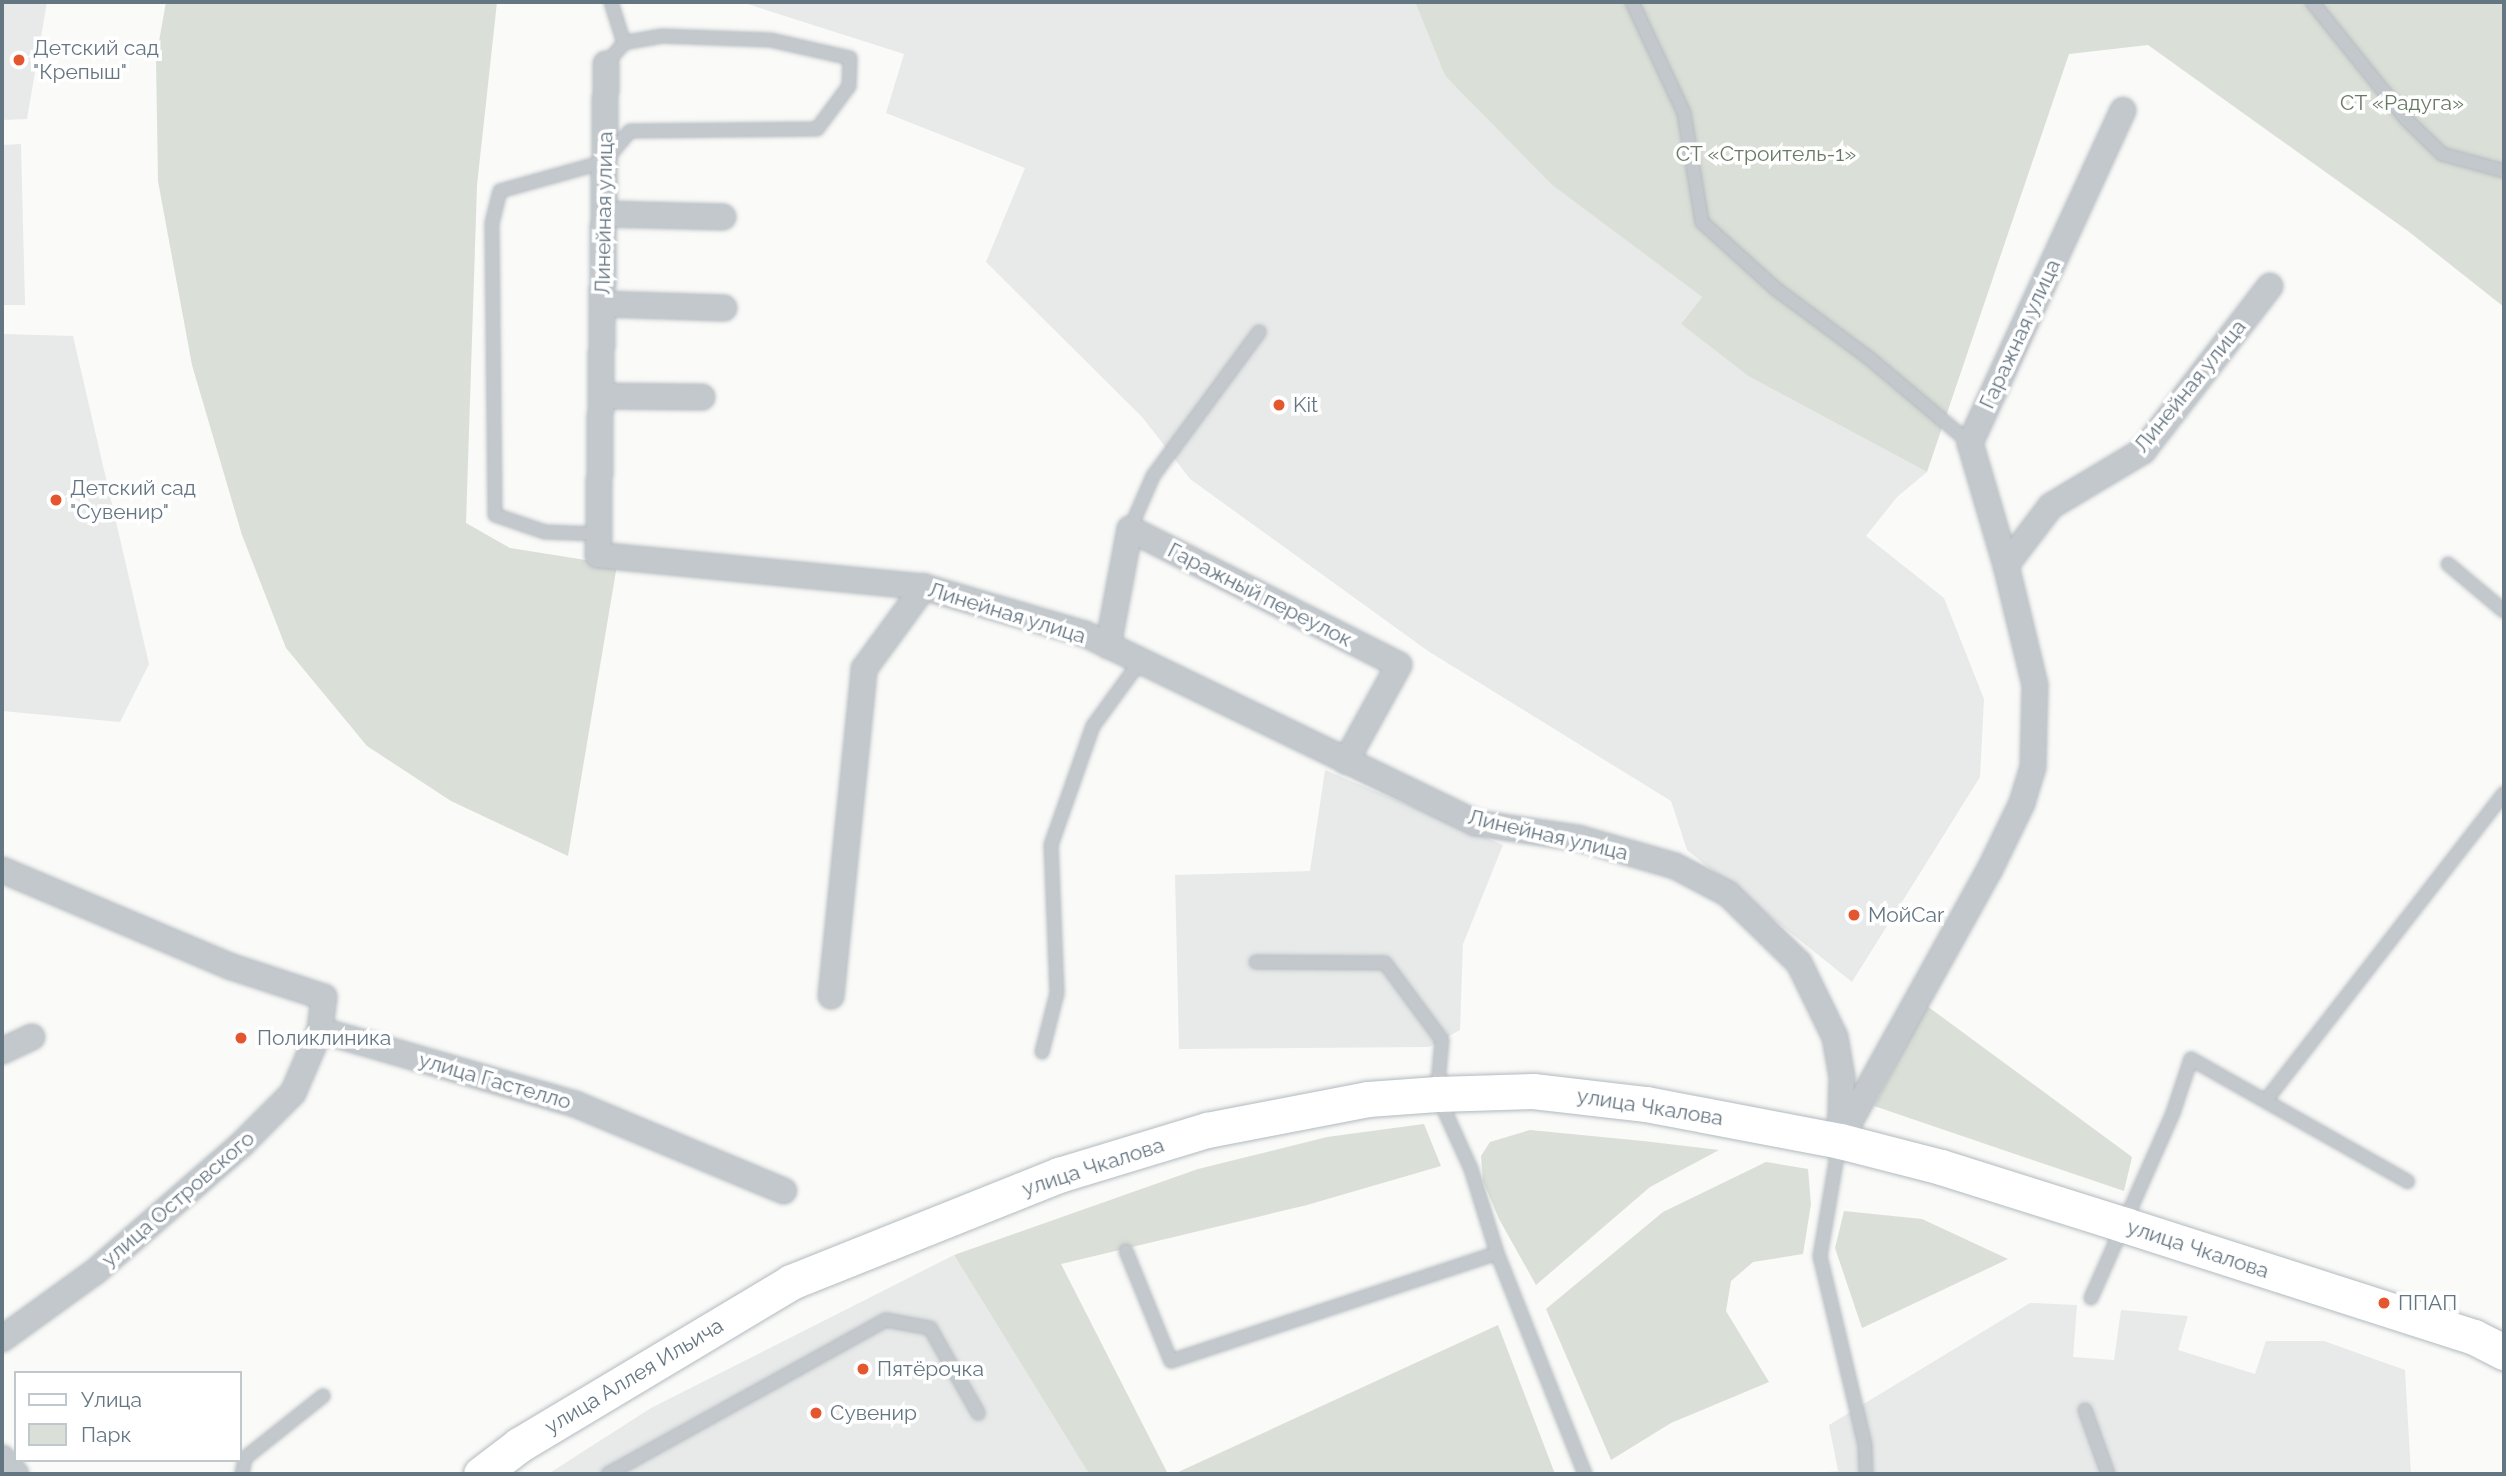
<!DOCTYPE html>
<html>
<head>
<meta charset="utf-8">
<style>
  body { margin:0 }
  #map { position:relative; width:2506px; height:1476px; overflow:hidden; background:#fafaf8; font-family:Raleway,sans-serif }
  div>[style] { position:absolute }
  [style*='--x'] { left:calc(var(--x)*1px); top:calc(var(--y)*1px); width:calc(var(--w)*1px); rotate:calc(var(--a)*1deg) }
  .built>* { inset:0; background:#e8e9e9 }
  .green>* { inset:0; background:#dadfd7 }
  .roads { filter:drop-shadow(0 0 2px #b3babf) drop-shadow(0 0 2px #b3babf) }
  .lane>* { height:12px; margin:-6px; padding:0 6px; transform-origin:6px; border-radius:6px; background:#c3c8cc }
  .street>* { height:24px; margin:-12px; padding:0 12px; transform-origin:12px; border-radius:12px; background:#c3c8cc }
  .secondary>* { height:35px; margin:-17.5px; padding:0 17.5px; transform-origin:17.5px; border-radius:17.5px; background:#fff }
  .dots>* { width:19px; height:19px; translate:-50% -50%; box-sizing:border-box; border:4px solid #fff; border-radius:50% }
  span { translate:-50% -50%; white-space:nowrap; text-align:center; line-height:1.15; -webkit-text-stroke:7px #fff; paint-order:stroke }
  .poi-label { font-size:21px; color:#657683 }
  .left { translate:0 -50%; text-align:left }
  .park-label { font-size:21px; color:#687a64 }
  .street-label { font-size:21px; color:#657683 }
  .frame { position:absolute; inset:0; border:4px solid #657683; pointer-events:none }
  .legend { position:absolute; left:14px; top:1371px; width:228px; height:91px; box-sizing:border-box; background:#fff; border:2px solid #c1c8cd; margin:0; padding:9px 12px; list-style:none; font-size:21px; color:#657683 }
  .legend li { display:flex; align-items:center; gap:14px; height:35px }
  .legend b { width:35px; border:2px solid #c1c8cd }
</style>
</head>
<body>
<div id="map">
  <div class="built">
    <div style="clip-path:polygon(2px 2px,47px 2px,27px 119px,2px 120px)"></div>
    <div style="clip-path:polygon(741px 2px,1415px 2px,1445px 76px,1552px 185px,1702px 297px,1681px 324px,1748px 376px,1927px 472px,1897px 497px,1866px 536px,1944px 598px,1984px 699px,1980px 777px,1852px 982px,1687px 850px,1671px 801px,1428px 651px,1190px 479px,1143px 418px,986px 262px,1025px 168px,886px 113px,904px 54px)"></div>
    <div style="clip-path:polygon(21px 144px,25px 305px,2px 305px,2px 145px)"></div>
    <div style="clip-path:polygon(2px 334px,73px 336px,149px 664px,120px 722px,2px 711px)"></div>
    <div style="clip-path:polygon(1325px 770px,1503px 845px,1463px 944px,1460px 1030px,1429px 1047px,1179px 1049px,1175px 875px,1310px 871px)"></div>
    <div style="clip-path:polygon(954px 1255px,1089px 1474px,548px 1474px,651px 1408px)"></div>
    <div style="clip-path:polygon(2030px 1303px,2077px 1305px,2073px 1357px,2114px 1360px,2121px 1310px,2188px 1316px,2178px 1350px,2255px 1374px,2266px 1341px,2324px 1341px,2405px 1370px,2411px 1474px,1808px 1474px,1838px 1471px,1829px 1425px)"></div>
  </div>
  <div class="green">
    <div style="clip-path:polygon(166px 2px,497px 2px,477px 185px,466px 523px,510px 548px,617px 565px,568px 856px,451px 801px,367px 746px,286px 648px,242px 535px,192px 365px,158px 181px,156px 58px)"></div>
    <div style="clip-path:polygon(1415px 2px,2504px 2px,2504px 307px,2408px 231px,2148px 45px,2069px 54px,1927px 472px,1748px 376px,1681px 324px,1702px 297px,1552px 185px,1445px 76px)"></div>
    <div style="clip-path:polygon(1927px 1006px,2132px 1157px,2124px 1191px,1874px 1106px)"></div>
    <div style="clip-path:polygon(1424px 1124px,1441px 1166px,1307px 1205px,1061px 1264px,1168px 1474px,1089px 1474px,954px 1255px,1198px 1169px,1327px 1137px)"></div>
    <div style="clip-path:polygon(1530px 1130px,1643px 1141px,1719px 1150px,1650px 1187px,1536px 1285px,1499px 1219px,1483px 1181px,1481px 1156px,1490px 1142px)"></div>
    <div style="clip-path:polygon(1766px 1162px,1808px 1169px,1811px 1204px,1803px 1254px,1753px 1262px,1731px 1281px,1726px 1311px,1769px 1382px,1671px 1423px,1611px 1460px,1546px 1309px,1663px 1212px)"></div>
    <div style="clip-path:polygon(1844px 1211px,1922px 1219px,2008px 1259px,1862px 1328px,1835px 1248px)"></div>
    <div style="clip-path:polygon(1498px 1325px,1555px 1474px,1174px 1474px)"></div>
  </div>
  <div class="roads">
    <div class="lane">
      <div style="--x:611;--y:2;--w:43;--a:72.4"></div>
      <div style="--x:1632;--y:2;--w:123;--a:64.9"></div>
      <div style="--x:1684;--y:113;--w:110;--a:80.6"></div>
      <div style="--x:1702;--y:222;--w:100;--a:42.2"></div>
      <div style="--x:1776;--y:289;--w:116;--a:36.6"></div>
      <div style="--x:1869;--y:358;--w:132;--a:40.1"></div>
      <div style="--x:2312;--y:2;--w:151;--a:51.2"></div>
      <div style="--x:2407;--y:120;--w:49;--a:44.2"></div>
      <div style="--x:2442;--y:154;--w:64;--a:15.3"></div>
      <div style="--x:1130;--y:529;--w:58;--a:-66.5"></div>
      <div style="--x:1153;--y:476;--w:179;--a:-53.6"></div>
      <div style="--x:599;--y:534;--w:54;--a:-177.9"></div>
      <div style="--x:545;--y:532;--w:53;--a:-161.2"></div>
      <div style="--x:495;--y:515;--w:292;--a:-90.6"></div>
      <div style="--x:492;--y:223;--w:33;--a:-76"></div>
      <div style="--x:500;--y:191;--w:108;--a:-15.6"></div>
      <div style="--x:604;--y:162;--w:40;--a:-50"></div>
      <div style="--x:630;--y:131;--w:187;--a:-0.6"></div>
      <div style="--x:817;--y:129;--w:54;--a:-53.3"></div>
      <div style="--x:849;--y:86;--w:28;--a:-88"></div>
      <div style="--x:850;--y:58;--w:82;--a:-167.3"></div>
      <div style="--x:770;--y:40;--w:108;--a:-177.9"></div>
      <div style="--x:662;--y:36;--w:39;--a:170"></div>
      <div style="--x:624;--y:43;--w:28;--a:131"></div>
      <div style="--x:2448;--y:564;--w:73;--a:40"></div>
      <div style="--x:1256;--y:962;--w:129;--a:0.4"></div>
      <div style="--x:1385;--y:963;--w:96;--a:53.5"></div>
      <div style="--x:1442;--y:1040;--w:54;--a:95.3"></div>
      <div style="--x:1437;--y:1094;--w:82;--a:65.6"></div>
      <div style="--x:1471;--y:1169;--w:88;--a:72.8"></div>
      <div style="--x:1497;--y:1253;--w:238;--a:68.3"></div>
      <div style="--x:1042;--y:1052;--w:61;--a:-75.7"></div>
      <div style="--x:1057;--y:993;--w:148;--a:-92.3"></div>
      <div style="--x:1051;--y:845;--w:126;--a:-70.6"></div>
      <div style="--x:1093;--y:726;--w:78;--a:-53.9"></div>
      <div style="--x:2267;--y:1099;--w:387;--a:-52.2"></div>
      <div style="--x:1839;--y:1144;--w:114;--a:99.6"></div>
      <div style="--x:1820;--y:1256;--w:194;--a:76.6"></div>
      <div style="--x:1865;--y:1445;--w:29;--a:88"></div>
      <div style="--x:1126;--y:1251;--w:119;--a:67.8"></div>
      <div style="--x:1171;--y:1361;--w:343;--a:-18.3"></div>
      <div style="--x:2091;--y:1298;--w:202;--a:-66.1"></div>
      <div style="--x:2173;--y:1113;--w:57;--a:-71.6"></div>
      <div style="--x:2191;--y:1059;--w:249;--a:29.5"></div>
      <div style="--x:2085;--y:1410;--w:68;--a:70.2"></div>
      <div style="--x:242;--y:1474;--w:16;--a:-79"></div>
      <div style="--x:245;--y:1458;--w:100;--a:-38.5"></div>
      <div style="--x:608;--y:1474;--w:318;--a:-29"></div>
      <div style="--x:886;--y:1320;--w:45;--a:10.3"></div>
      <div style="--x:930;--y:1328;--w:98;--a:60.5"></div>
    </div>
    <div class="street">
      <div style="--x:606;--y:64;--w:491;--a:90.9"></div>
      <div style="--x:598;--y:555;--w:328;--a:5.6"></div>
      <div style="--x:924;--y:587;--w:168;--a:16.3"></div>
      <div style="--x:1085;--y:634;--w:434;--a:25.8"></div>
      <div style="--x:1476;--y:823;--w:103;--a:8.4"></div>
      <div style="--x:1578;--y:838;--w:101;--a:16.1"></div>
      <div style="--x:1675;--y:866;--w:60;--a:27.8"></div>
      <div style="--x:1728;--y:894;--w:99;--a:44.2"></div>
      <div style="--x:1799;--y:963;--w:82;--a:64.1"></div>
      <div style="--x:1835;--y:1037;--w:41;--a:80.1"></div>
      <div style="--x:1842;--y:1077;--w:64;--a:91.8"></div>
      <div style="--x:604;--y:214;--w:119;--a:1.4"></div>
      <div style="--x:602;--y:304;--w:122;--a:1.9"></div>
      <div style="--x:601;--y:396;--w:101;--a:0.6"></div>
      <div style="--x:2006;--y:565;--w:127;--a:-106.4"></div>
      <div style="--x:1970;--y:443;--w:366;--a:-65.3"></div>
      <div style="--x:1108;--y:646;--w:119;--a:-79.4"></div>
      <div style="--x:1130;--y:529;--w:301;--a:26.8"></div>
      <div style="--x:1399;--y:665;--w:110;--a:118.9"></div>
      <div style="--x:2;--y:870;--w:246;--a:22.9"></div>
      <div style="--x:229;--y:966;--w:100;--a:18.1"></div>
      <div style="--x:324;--y:997;--w:33;--a:97"></div>
      <div style="--x:320;--y:1030;--w:266;--a:16.2"></div>
      <div style="--x:575;--y:1104;--w:226;--a:22.6"></div>
      <div style="--x:831;--y:996;--w:329;--a:-84.2"></div>
      <div style="--x:864;--y:669;--w:102;--a:-53.8"></div>
      <div style="--x:2;--y:1051;--w:33;--a:-25"></div>
      <div style="--x:1843;--y:1134;--w:301;--a:-61"></div>
      <div style="--x:1989;--y:871;--w:76;--a:-64.1"></div>
      <div style="--x:2022;--y:803;--w:38;--a:-73"></div>
      <div style="--x:2033;--y:767;--w:82;--a:-88.6"></div>
      <div style="--x:2035;--y:685;--w:123;--a:-103.6"></div>
      <div style="--x:2006;--y:565;--w:74;--a:-52.7"></div>
      <div style="--x:2051;--y:506;--w:107;--a:-30.9"></div>
      <div style="--x:2143;--y:451;--w:208;--a:-52.4"></div>
      <div style="--x:2;--y:1339;--w:116;--a:-35.9"></div>
      <div style="--x:96;--y:1271;--w:194;--a:-41"></div>
      <div style="--x:242;--y:1144;--w:72;--a:-45"></div>
      <div style="--x:293;--y:1093;--w:69;--a:-66.8"></div>
      <div style="--x:2;--y:1458;--w:21;--a:49"></div>
    </div>
    <div class="secondary">
      <div style="--x:481;--y:1474;--w:48;--a:-37.3"></div>
      <div style="--x:519;--y:1445;--w:317;--a:-30.9"></div>
      <div style="--x:791;--y:1282;--w:289;--a:-21.8"></div>
      <div style="--x:1059;--y:1175;--w:155;--a:-16.9"></div>
      <div style="--x:1207;--y:1130;--w:164;--a:-10.9"></div>
      <div style="--x:1368;--y:1099;--w:69;--a:-4.1"></div>
      <div style="--x:1437;--y:1094;--w:96;--a:-1.8"></div>
      <div style="--x:1533;--y:1091;--w:114;--a:6.6"></div>
      <div style="--x:1646;--y:1104;--w:197;--a:10.8"></div>
      <div style="--x:1840;--y:1141;--w:104;--a:14.4"></div>
      <div style="--x:1941;--y:1167;--w:193;--a:17.5"></div>
      <div style="--x:2125;--y:1225;--w:367;--a:17.8"></div>
      <div style="--x:2474;--y:1337;--w:34;--a:27"></div>
    </div>
  </div>
  <div class="dots">
    <div style="left:19px;top:60px;background:#e4572e"></div>
    <div style="left:1279px;top:405px;background:#e4572e"></div>
    <div style="left:56px;top:500px;background:#e4572e"></div>
    <div style="left:1854px;top:915px;background:#e4572e"></div>
    <div style="left:241px;top:1038px;background:#e4572e"></div>
    <div style="left:2384px;top:1303px;background:#e4572e"></div>
    <div style="left:863px;top:1369px;background:#e4572e"></div>
    <div style="left:816px;top:1413px;background:#e4572e"></div>
  </div>
  <div class="poi-label">
    <span class="left" style="left:33px;top:60px">Детский сад<br>"Крепыш"</span>
    <span class="left" style="left:1293px;top:405px">Kit</span>
    <span class="left" style="left:70px;top:500px">Детский сад<br>"Сувенир"</span>
    <span class="left" style="left:1868px;top:915px">МойCar</span>
    <span class="left" style="left:257px;top:1038px">Поликлиника</span>
    <span class="left" style="left:2398px;top:1303px">ППАП</span>
    <span class="left" style="left:877px;top:1369px">Пятёрочка</span>
    <span class="left" style="left:830px;top:1413px">Сувенир</span>
  </div>
  <div class="park-label">
    <span style="left:2402px;top:103px">СТ «Радуга»</span>
    <span style="left:1766px;top:154px">СТ «Строитель-1»</span>
  </div>
  <div class="street-label">
    <span style="left:604px;top:213px;rotate:-89deg">Линейная улица</span>
    <span style="left:2020px;top:334px;rotate:-65deg">Гаражная улица</span>
    <span style="left:2190px;top:386px;rotate:-51deg">Линейная улица</span>
    <span style="left:1260px;top:595px;rotate:27deg">Гаражный переулок</span>
    <span style="left:1007px;top:613px;rotate:17deg">Линейная улица</span>
    <span style="left:1548px;top:835px;rotate:13deg">Линейная улица</span>
    <span style="left:495px;top:1081px;rotate:16deg">улица Гастелло</span>
    <span style="left:1650px;top:1107px;rotate:9deg">улица Чкалова</span>
    <span style="left:1093px;top:1167px;rotate:-18deg">улица Чкалова</span>
    <span style="left:178px;top:1199px;rotate:-41deg">улица Островского</span>
    <span style="left:2198px;top:1249px;rotate:18deg">улица Чкалова</span>
    <span style="left:634px;top:1376px;rotate:-31deg">улица Аллея Ильича</span>
  </div>
  <div class="frame"></div>
  <ul class="legend">
  <li><b style="height:9px;background:#fff"></b>Улица</li>
  <li><b style="height:19px;background:#dadfd7"></b>Парк</li>
  </ul>
</div>
</body>
</html>
